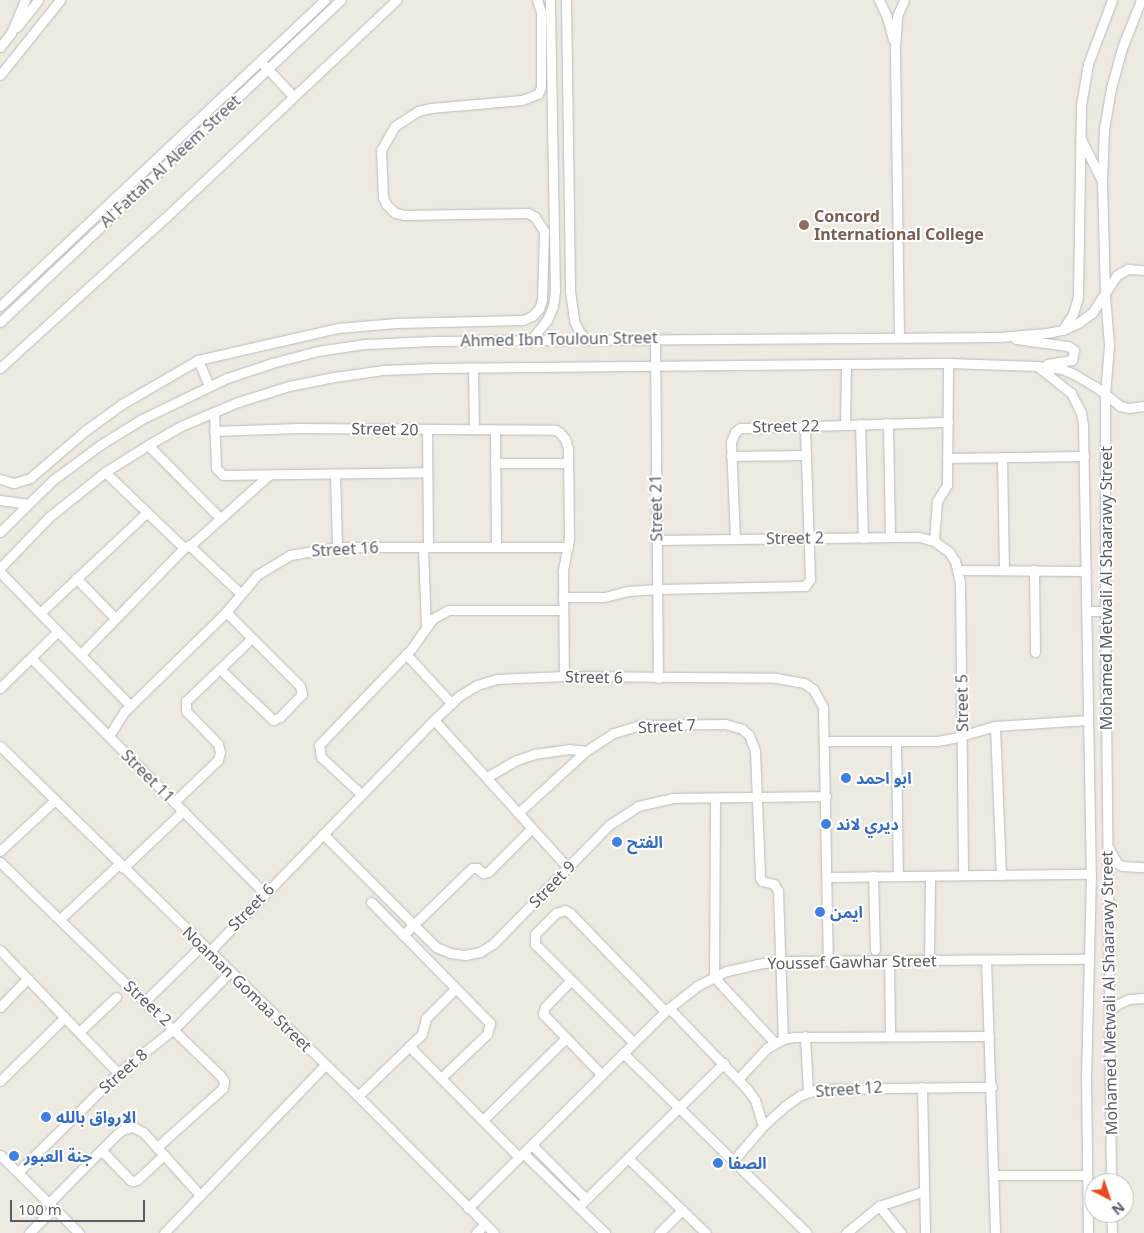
<!DOCTYPE html>
<html>
<head>
<meta charset="utf-8">
<style>
  body { margin:0 }
  #map { position:relative; width:1144px; height:1233px; overflow:hidden; background:#edebe1; font-family:"Noto Sans","Noto Sans Arabic",sans-serif }
  div>[style] { position:absolute }
  [style*='--x'] { left:calc(var(--x)*1px); top:calc(var(--y)*1px); width:calc(var(--w)*1px); rotate:calc(var(--a)*1deg) }
  .roads { filter:drop-shadow(0 0 1px #b9bac0) drop-shadow(0 0 1px #b9bac0) }
  .minor>* { height:9px; margin:-4.5px; padding:0 4.5px; transform-origin:4.5px; border-radius:4.5px; background:#fff }
  .dots>* { width:14px; height:14px; translate:-50% -50%; box-sizing:border-box; border:2px solid #fff; border-radius:50% }
  span { translate:-50% -50%; white-space:nowrap; text-align:center; line-height:1.15; -webkit-text-stroke:4px #fff; paint-order:stroke }
  .street-label { font-size:16px; color:#595c62 }
  .education-label { font-size:16px; color:#785e54; font-weight:700 }
  .left { translate:0 -50%; text-align:left }
  .shop-label { font-size:16px; color:#366cbe; font-weight:700 }
  .north { position:absolute; left:1084px; top:1173px; width:50px; height:50px; box-sizing:border-box; background:#fff; border:1px solid #bdbec0; border-radius:50%; rotate:139deg; font-size:14px; font-weight:700; line-height:20px; text-align:center; color:#595c62 }
  .north::after { content:''; display:block; margin:auto; width:18px; height:22px; background:#ec4a27; clip-path:polygon(50% 0,100% 100%,50% 72%,0 100%) }
  .scale { position:absolute; left:10px; top:1200px; width:135px; height:22px; box-sizing:border-box; border:2px solid #595c62; border-top:0; padding-left:6px; font-size:15px; line-height:18px; white-space:nowrap; color:#595c62; -webkit-text-stroke:4px #fff; paint-order:stroke }
</style>
</head>
<body>
<div id="map">
  <div class="roads">
    <div class="minor">
      <div style="--x:566;--y:0;--w:291;--a:89.2"></div>
      <div style="--x:570;--y:291;--w:30;--a:82"></div>
      <div style="--x:574;--y:321;--w:13;--a:63"></div>
      <div style="--x:580;--y:333;--w:10;--a:45"></div>
      <div style="--x:879;--y:0;--w:19;--a:65"></div>
      <div style="--x:887;--y:17;--w:24;--a:75"></div>
      <div style="--x:17;--y:27;--w:34;--a:-52"></div>
      <div style="--x:0;--y:47;--w:18;--a:-52"></div>
      <div style="--x:11;--y:33;--w:36;--a:-67"></div>
      <div style="--x:264;--y:65;--w:42;--a:46.9"></div>
      <div style="--x:0;--y:75;--w:96;--a:-51.3"></div>
      <div style="--x:1080;--y:137;--w:47;--a:63.4"></div>
      <div style="--x:0;--y:306;--w:446;--a:-43.3"></div>
      <div style="--x:0;--y:322;--w:469;--a:-43.4"></div>
      <div style="--x:1063;--y:329;--w:18;--a:-56"></div>
      <div style="--x:1073;--y:314;--w:19;--a:-74"></div>
      <div style="--x:1078;--y:296;--w:191;--a:-89.1"></div>
      <div style="--x:1081;--y:105;--w:42;--a:-80.3"></div>
      <div style="--x:1088;--y:64;--w:68;--a:-69.4"></div>
      <div style="--x:899;--y:337;--w:289;--a:-90.8"></div>
      <div style="--x:895;--y:48;--w:32;--a:-86"></div>
      <div style="--x:897;--y:16;--w:17;--a:-66"></div>
      <div style="--x:655;--y:338;--w:340;--a:89.5"></div>
      <div style="--x:1016;--y:339;--w:52;--a:7.7"></div>
      <div style="--x:1068;--y:346;--w:7;--a:34"></div>
      <div style="--x:1074;--y:350;--w:10;--a:101"></div>
      <div style="--x:1072;--y:360;--w:25;--a:171"></div>
      <div style="--x:530;--y:341;--w:27;--a:-51"></div>
      <div style="--x:547;--y:320;--w:15;--a:-67"></div>
      <div style="--x:553;--y:306;--w:15;--a:-82"></div>
      <div style="--x:555;--y:291;--w:291;--a:-91"></div>
      <div style="--x:198;--y:360;--w:28;--a:67"></div>
      <div style="--x:1037;--y:366;--w:43;--a:38.5"></div>
      <div style="--x:1071;--y:393;--w:22;--a:63"></div>
      <div style="--x:1081;--y:413;--w:11;--a:80"></div>
      <div style="--x:1083;--y:424;--w:450;--a:89"></div>
      <div style="--x:1091;--y:874;--w:200;--a:91.4"></div>
      <div style="--x:1086;--y:1074;--w:159;--a:89.3"></div>
      <div style="--x:0;--y:368;--w:223;--a:-42.3"></div>
      <div style="--x:165;--y:218;--w:318;--a:-43.3"></div>
      <div style="--x:473;--y:368;--w:61;--a:89.1"></div>
      <div style="--x:214;--y:412;--w:56;--a:88"></div>
      <div style="--x:216;--y:468;--w:10;--a:45"></div>
      <div style="--x:223;--y:475;--w:204;--a:-0.8"></div>
      <div style="--x:888;--y:423;--w:113;--a:89"></div>
      <div style="--x:845;--y:424;--w:60;--a:-89"></div>
      <div style="--x:860;--y:424;--w:114;--a:88.5"></div>
      <div style="--x:427;--y:429;--w:118;--a:89.5"></div>
      <div style="--x:495;--y:430;--w:117;--a:89.5"></div>
      <div style="--x:214;--y:431;--w:84;--a:-2"></div>
      <div style="--x:298;--y:428;--w:257;--a:0.4"></div>
      <div style="--x:555;--y:430;--w:4;--a:27"></div>
      <div style="--x:559;--y:432;--w:9;--a:49"></div>
      <div style="--x:565;--y:439;--w:9;--a:72"></div>
      <div style="--x:568;--y:448;--w:91;--a:89.4"></div>
      <div style="--x:569;--y:539;--w:33;--a:101"></div>
      <div style="--x:563;--y:571;--w:105;--a:89.5"></div>
      <div style="--x:148;--y:445;--w:101;--a:45.4"></div>
      <div style="--x:731;--y:456;--w:75;--a:-0.8"></div>
      <div style="--x:1002;--y:457;--w:113;--a:89"></div>
      <div style="--x:947;--y:458;--w:137;--a:-0.8"></div>
      <div style="--x:495;--y:463;--w:73;--a:0"></div>
      <div style="--x:105;--y:472;--w:110;--a:43.9"></div>
      <div style="--x:335;--y:474;--w:73;--a:88.4"></div>
      <div style="--x:0;--y:479;--w:15;--a:16"></div>
      <div style="--x:14;--y:483;--w:17;--a:-17"></div>
      <div style="--x:30;--y:478;--w:74;--a:-40.6"></div>
      <div style="--x:86;--y:430;--w:44;--a:-35.8"></div>
      <div style="--x:122;--y:404;--w:88;--a:-30.1"></div>
      <div style="--x:198;--y:360;--w:144;--a:-12.9"></div>
      <div style="--x:338;--y:328;--w:58;--a:-4.9"></div>
      <div style="--x:396;--y:323;--w:127;--a:-1.4"></div>
      <div style="--x:523;--y:320;--w:10;--a:-24"></div>
      <div style="--x:532;--y:316;--w:10;--a:-45"></div>
      <div style="--x:539;--y:309;--w:9;--a:-72"></div>
      <div style="--x:542;--y:300;--w:69;--a:-88.3"></div>
      <div style="--x:544;--y:231;--w:17;--a:-123"></div>
      <div style="--x:535;--y:217;--w:8;--a:-150"></div>
      <div style="--x:528;--y:213;--w:124;--a:179.1"></div>
      <div style="--x:404;--y:215;--w:9;--a:-167"></div>
      <div style="--x:395;--y:213;--w:13;--a:-135"></div>
      <div style="--x:386;--y:204;--w:8;--a:-113"></div>
      <div style="--x:383;--y:197;--w:47;--a:-92.4"></div>
      <div style="--x:381;--y:150;--w:28;--a:-60"></div>
      <div style="--x:395;--y:126;--w:27;--a:-33"></div>
      <div style="--x:418;--y:111;--w:13;--a:-13"></div>
      <div style="--x:431;--y:108;--w:91;--a:-5"></div>
      <div style="--x:522;--y:100;--w:17;--a:-21"></div>
      <div style="--x:538;--y:94;--w:8;--a:-67"></div>
      <div style="--x:541;--y:87;--w:75;--a:-90"></div>
      <div style="--x:541;--y:12;--w:13;--a:-108"></div>
      <div style="--x:0;--y:500;--w:27;--a:8"></div>
      <div style="--x:0;--y:532;--w:74;--a:-44.5"></div>
      <div style="--x:53;--y:480;--w:59;--a:-36.7"></div>
      <div style="--x:100;--y:445;--w:49;--a:-31.8"></div>
      <div style="--x:142;--y:419;--w:94;--a:-25.8"></div>
      <div style="--x:227;--y:378;--w:47;--a:-18.4"></div>
      <div style="--x:272;--y:363;--w:48;--a:-14.6"></div>
      <div style="--x:318;--y:351;--w:48;--a:-8.5"></div>
      <div style="--x:365;--y:344;--w:68;--a:-2.5"></div>
      <div style="--x:433;--y:341;--w:566;--a:-0.4"></div>
      <div style="--x:999;--y:337;--w:48;--a:-4.8"></div>
      <div style="--x:1047;--y:333;--w:16;--a:-11"></div>
      <div style="--x:1063;--y:330;--w:17;--a:-25"></div>
      <div style="--x:1078;--y:323;--w:17;--a:-36"></div>
      <div style="--x:1092;--y:313;--w:45;--a:-56.7"></div>
      <div style="--x:1117;--y:275;--w:13;--a:-29"></div>
      <div style="--x:1128;--y:269;--w:16;--a:4"></div>
      <div style="--x:735;--y:539;--w:97;--a:-92.4"></div>
      <div style="--x:731;--y:442;--w:11;--a:-68"></div>
      <div style="--x:735;--y:432;--w:6;--a:-39"></div>
      <div style="--x:740;--y:428;--w:208;--a:-1.7"></div>
      <div style="--x:656;--y:540;--w:263;--a:-0.7"></div>
      <div style="--x:919;--y:537;--w:16;--a:15"></div>
      <div style="--x:934;--y:541;--w:19;--a:36"></div>
      <div style="--x:949;--y:552;--w:11;--a:56"></div>
      <div style="--x:955;--y:561;--w:22;--a:77"></div>
      <div style="--x:960;--y:582;--w:293;--a:89.4"></div>
      <div style="--x:934;--y:541;--w:40;--a:-85.7"></div>
      <div style="--x:937;--y:501;--w:19;--a:-58"></div>
      <div style="--x:947;--y:485;--w:122;--a:-89.5"></div>
      <div style="--x:189;--y:545;--w:71;--a:43.3"></div>
      <div style="--x:423;--y:547;--w:80;--a:87.9"></div>
      <div style="--x:0;--y:568;--w:71;--a:-46.1"></div>
      <div style="--x:49;--y:517;--w:72;--a:-38.8"></div>
      <div style="--x:105;--y:472;--w:51;--a:-32.1"></div>
      <div style="--x:148;--y:445;--w:38;--a:-30"></div>
      <div style="--x:181;--y:426;--w:62;--a:-22.8"></div>
      <div style="--x:238;--y:402;--w:53;--a:-17.4"></div>
      <div style="--x:289;--y:386;--w:46;--a:-11.3"></div>
      <div style="--x:334;--y:377;--w:49;--a:-8.1"></div>
      <div style="--x:383;--y:370;--w:50;--a:-2.3"></div>
      <div style="--x:433;--y:368;--w:515;--a:-0.56"></div>
      <div style="--x:948;--y:363;--w:89;--a:1.9"></div>
      <div style="--x:1037;--y:366;--w:25;--a:7"></div>
      <div style="--x:1062;--y:369;--w:13;--a:23"></div>
      <div style="--x:1074;--y:374;--w:26;--a:31"></div>
      <div style="--x:1096;--y:387;--w:31;--a:38"></div>
      <div style="--x:1120;--y:406;--w:9;--a:13"></div>
      <div style="--x:1129;--y:408;--w:15;--a:-8"></div>
      <div style="--x:958;--y:570;--w:128;--a:0.4"></div>
      <div style="--x:1034;--y:570;--w:82;--a:89.3"></div>
      <div style="--x:0;--y:572;--w:186;--a:45.7"></div>
      <div style="--x:76;--y:578;--w:56;--a:45.7"></div>
      <div style="--x:563;--y:597;--w:41;--a:0"></div>
      <div style="--x:604;--y:597;--w:25;--a:-14"></div>
      <div style="--x:628;--y:591;--w:29;--a:-4"></div>
      <div style="--x:657;--y:589;--w:148;--a:-1.2"></div>
      <div style="--x:805;--y:586;--w:9;--a:-54"></div>
      <div style="--x:810;--y:579;--w:154;--a:-91.9"></div>
      <div style="--x:1087;--y:611;--w:18;--a:0"></div>
      <div style="--x:40;--y:613;--w:147;--a:-43.3"></div>
      <div style="--x:81;--y:654;--w:148;--a:-45.8"></div>
      <div style="--x:184;--y:548;--w:9;--a:-27"></div>
      <div style="--x:192;--y:544;--w:103;--a:-41.9"></div>
      <div style="--x:406;--y:654;--w:67;--a:47.4"></div>
      <div style="--x:31;--y:658;--w:332;--a:45.2"></div>
      <div style="--x:220;--y:669;--w:74;--a:43.9"></div>
      <div style="--x:273;--y:720;--w:8;--a:-23"></div>
      <div style="--x:280;--y:717;--w:32;--a:-46"></div>
      <div style="--x:302;--y:694;--w:8;--a:-104"></div>
      <div style="--x:300;--y:686;--w:105;--a:-135"></div>
      <div style="--x:0;--y:688;--w:81;--a:-44.5"></div>
      <div style="--x:434;--y:720;--w:200;--a:47.8"></div>
      <div style="--x:995;--y:726;--w:149;--a:87.7"></div>
      <div style="--x:109;--y:736;--w:28;--a:-58"></div>
      <div style="--x:124;--y:712;--w:143;--a:-44.4"></div>
      <div style="--x:226;--y:612;--w:48;--a:-50"></div>
      <div style="--x:257;--y:575;--w:39;--a:-31"></div>
      <div style="--x:290;--y:555;--w:48;--a:-9.7"></div>
      <div style="--x:337;--y:547;--w:231;--a:0"></div>
      <div style="--x:825;--y:741;--w:112;--a:0"></div>
      <div style="--x:937;--y:741;--w:17;--a:-10"></div>
      <div style="--x:954;--y:738;--w:43;--a:-16.3"></div>
      <div style="--x:995;--y:726;--w:93;--a:-3.7"></div>
      <div style="--x:896;--y:741;--w:135;--a:89.2"></div>
      <div style="--x:0;--y:746;--w:501;--a:44.35"></div>
      <div style="--x:358;--y:1096;--w:193;--a:45.2"></div>
      <div style="--x:487;--y:777;--w:34;--a:-30"></div>
      <div style="--x:517;--y:760;--w:18;--a:-19"></div>
      <div style="--x:534;--y:754;--w:35;--a:-8"></div>
      <div style="--x:569;--y:749;--w:17;--a:7"></div>
      <div style="--x:361;--y:794;--w:54;--a:-137.2"></div>
      <div style="--x:321;--y:757;--w:12;--a:-99"></div>
      <div style="--x:319;--y:745;--w:134;--a:-46.2"></div>
      <div style="--x:412;--y:648;--w:35;--a:-55"></div>
      <div style="--x:432;--y:619;--w:18;--a:-29"></div>
      <div style="--x:448;--y:610;--w:115;--a:0"></div>
      <div style="--x:715;--y:798;--w:179;--a:90.3"></div>
      <div style="--x:714;--y:977;--w:90;--a:47.3"></div>
      <div style="--x:174;--y:802;--w:61;--a:-43.7"></div>
      <div style="--x:218;--y:760;--w:8;--a:-76"></div>
      <div style="--x:220;--y:752;--w:8;--a:-104"></div>
      <div style="--x:218;--y:744;--w:46;--a:-134.1"></div>
      <div style="--x:186;--y:711;--w:10;--a:-90"></div>
      <div style="--x:186;--y:701;--w:91;--a:-43.7"></div>
      <div style="--x:518;--y:813;--w:92;--a:-42.4"></div>
      <div style="--x:586;--y:751;--w:33;--a:-33"></div>
      <div style="--x:614;--y:733;--w:28;--a:-17"></div>
      <div style="--x:641;--y:725;--w:84;--a:-0.7"></div>
      <div style="--x:725;--y:724;--w:18;--a:16"></div>
      <div style="--x:742;--y:729;--w:9;--a:41"></div>
      <div style="--x:749;--y:735;--w:17;--a:69"></div>
      <div style="--x:755;--y:751;--w:127;--a:87.7"></div>
      <div style="--x:760;--y:878;--w:4;--a:56"></div>
      <div style="--x:762;--y:881;--w:12;--a:14"></div>
      <div style="--x:774;--y:884;--w:8;--a:60"></div>
      <div style="--x:778;--y:891;--w:148;--a:88.1"></div>
      <div style="--x:323;--y:834;--w:160;--a:45"></div>
      <div style="--x:436;--y:947;--w:15;--a:23"></div>
      <div style="--x:450;--y:953;--w:15;--a:8"></div>
      <div style="--x:465;--y:955;--w:15;--a:-11"></div>
      <div style="--x:480;--y:952;--w:15;--a:-32"></div>
      <div style="--x:493;--y:944;--w:166;--a:-45.7"></div>
      <div style="--x:609;--y:825;--w:35;--a:-33"></div>
      <div style="--x:638;--y:806;--w:35;--a:-13"></div>
      <div style="--x:672;--y:798;--w:154;--a:-0.7"></div>
      <div style="--x:1109;--y:848;--w:17;--a:62"></div>
      <div style="--x:1117;--y:863;--w:6;--a:31"></div>
      <div style="--x:1122;--y:866;--w:22;--a:3"></div>
      <div style="--x:0;--y:851;--w:75;--a:-42.8"></div>
      <div style="--x:0;--y:862;--w:306;--a:44.1"></div>
      <div style="--x:220;--y:1075;--w:7;--a:56"></div>
      <div style="--x:224;--y:1081;--w:7;--a:98"></div>
      <div style="--x:223;--y:1088;--w:89;--a:138.2"></div>
      <div style="--x:123;--y:868;--w:83;--a:-43.5"></div>
      <div style="--x:873;--y:876;--w:74;--a:88.5"></div>
      <div style="--x:827;--y:877;--w:264;--a:-0.7"></div>
      <div style="--x:371;--y:902;--w:170;--a:45.5"></div>
      <div style="--x:490;--y:1023;--w:11;--a:105"></div>
      <div style="--x:487;--y:1034;--w:64;--a:136.3"></div>
      <div style="--x:60;--y:919;--w:81;--a:-43"></div>
      <div style="--x:403;--y:935;--w:96;--a:-44.2"></div>
      <div style="--x:472;--y:868;--w:5;--a:0"></div>
      <div style="--x:477;--y:868;--w:8;--a:40"></div>
      <div style="--x:483;--y:873;--w:5;--a:-11"></div>
      <div style="--x:488;--y:872;--w:62;--a:-45"></div>
      <div style="--x:0;--y:950;--w:170;--a:46.2"></div>
      <div style="--x:209;--y:952;--w:323;--a:-45.9"></div>
      <div style="--x:434;--y:720;--w:35;--a:-44"></div>
      <div style="--x:459;--y:696;--w:21;--a:-31"></div>
      <div style="--x:477;--y:685;--w:21;--a:-17"></div>
      <div style="--x:497;--y:679;--w:67;--a:-2.6"></div>
      <div style="--x:564;--y:676;--w:212;--a:0.5"></div>
      <div style="--x:776;--y:678;--w:28;--a:10"></div>
      <div style="--x:804;--y:683;--w:11;--a:34"></div>
      <div style="--x:813;--y:689;--w:21;--a:61"></div>
      <div style="--x:823;--y:707;--w:254;--a:88.9"></div>
      <div style="--x:889;--y:960;--w:76;--a:89.2"></div>
      <div style="--x:929;--y:960;--w:84;--a:-89.3"></div>
      <div style="--x:986;--y:960;--w:273;--a:88.1"></div>
      <div style="--x:571;--y:980;--w:37;--a:134"></div>
      <div style="--x:545;--y:1007;--w:7;--a:106"></div>
      <div style="--x:543;--y:1014;--w:83;--a:46"></div>
      <div style="--x:145;--y:1001;--w:80;--a:-44.5"></div>
      <div style="--x:0;--y:1007;--w:39;--a:-46"></div>
      <div style="--x:669;--y:1008;--w:112;--a:46.1"></div>
      <div style="--x:747;--y:1089;--w:14;--a:54"></div>
      <div style="--x:755;--y:1100;--w:27;--a:73"></div>
      <div style="--x:1109;--y:1012;--w:12;--a:-42"></div>
      <div style="--x:1118;--y:1004;--w:12;--a:-24"></div>
      <div style="--x:1129;--y:999;--w:15;--a:-4"></div>
      <div style="--x:79;--y:1032;--w:51;--a:-43.4"></div>
      <div style="--x:805;--y:1036;--w:56;--a:86.9"></div>
      <div style="--x:633;--y:1042;--w:139;--a:-135"></div>
      <div style="--x:535;--y:944;--w:10;--a:-90"></div>
      <div style="--x:535;--y:934;--w:30;--a:-45"></div>
      <div style="--x:556;--y:913;--w:9;--a:-18"></div>
      <div style="--x:565;--y:910;--w:6;--a:31"></div>
      <div style="--x:570;--y:913;--w:136;--a:45.9"></div>
      <div style="--x:409;--y:1046;--w:156;--a:45.3"></div>
      <div style="--x:623;--y:1053;--w:257;--a:44.4"></div>
      <div style="--x:739;--y:1078;--w:41;--a:-47"></div>
      <div style="--x:767;--y:1048;--w:18;--a:-29"></div>
      <div style="--x:783;--y:1039;--w:11;--a:-10"></div>
      <div style="--x:794;--y:1037;--w:195;--a:-0.3"></div>
      <div style="--x:0;--y:1081;--w:91;--a:-44.6"></div>
      <div style="--x:922;--y:1087;--w:146;--a:88.8"></div>
      <div style="--x:358;--y:1096;--w:89;--a:-44.1"></div>
      <div style="--x:422;--y:1034;--w:16;--a:-76"></div>
      <div style="--x:426;--y:1018;--w:42;--a:-45"></div>
      <div style="--x:483;--y:1120;--w:117;--a:-44.7"></div>
      <div style="--x:532;--y:1145;--w:76;--a:45"></div>
      <div style="--x:101;--y:1150;--w:42;--a:46"></div>
      <div style="--x:130;--y:1180;--w:3;--a:18"></div>
      <div style="--x:133;--y:1181;--w:4;--a:-14"></div>
      <div style="--x:137;--y:1180;--w:37;--a:-43"></div>
      <div style="--x:523;--y:1153;--w:115;--a:44.3"></div>
      <div style="--x:0;--y:1155;--w:111;--a:44.6"></div>
      <div style="--x:628;--y:1158;--w:108;--a:43.9"></div>
      <div style="--x:733;--y:1161;--w:46;--a:-49.4"></div>
      <div style="--x:763;--y:1126;--w:30;--a:-42"></div>
      <div style="--x:785;--y:1106;--w:19;--a:-35"></div>
      <div style="--x:801;--y:1095;--w:18;--a:-19"></div>
      <div style="--x:818;--y:1089;--w:174;--a:-0.7"></div>
      <div style="--x:18;--y:1172;--w:141;--a:-44.7"></div>
      <div style="--x:118;--y:1073;--w:73;--a:-38.3"></div>
      <div style="--x:175;--y:1028;--w:78;--a:-45.5"></div>
      <div style="--x:994;--y:1175;--w:93;--a:0"></div>
      <div style="--x:1111;--y:1183;--w:572;--a:-90.6"></div>
      <div style="--x:1105;--y:611;--w:216;--a:-90"></div>
      <div style="--x:1105;--y:395;--w:50;--a:-85.4"></div>
      <div style="--x:1109;--y:345;--w:50;--a:-94.6"></div>
      <div style="--x:1105;--y:295;--w:114;--a:-91.5"></div>
      <div style="--x:1102;--y:181;--w:52;--a:-87.8"></div>
      <div style="--x:1104;--y:129;--w:42;--a:-80.3"></div>
      <div style="--x:1111;--y:88;--w:41;--a:-74.6"></div>
      <div style="--x:1122;--y:48;--w:52;--a:-68.4"></div>
      <div style="--x:49;--y:1203;--w:97;--a:-45.4"></div>
      <div style="--x:117;--y:1134;--w:9;--a:-36"></div>
      <div style="--x:124;--y:1129;--w:9;--a:-13"></div>
      <div style="--x:133;--y:1127;--w:11;--a:27"></div>
      <div style="--x:143;--y:1132;--w:85;--a:47.9"></div>
      <div style="--x:879;--y:1206;--w:35;--a:51"></div>
      <div style="--x:578;--y:1207;--w:205;--a:-44.6"></div>
      <div style="--x:468;--y:1208;--w:284;--a:-44.9"></div>
      <div style="--x:669;--y:1008;--w:36;--a:-38"></div>
      <div style="--x:697;--y:986;--w:34;--a:-27"></div>
      <div style="--x:727;--y:971;--w:31;--a:-13"></div>
      <div style="--x:757;--y:964;--w:22;--a:-8"></div>
      <div style="--x:779;--y:961;--w:310;--a:-0.4"></div>
      <div style="--x:1111;--y:1213;--w:20;--a:87"></div>
      <div style="--x:29;--y:1233;--w:35;--a:-45"></div>
      <div style="--x:164;--y:1233;--w:233;--a:-46.2"></div>
      <div style="--x:476;--y:1233;--w:13;--a:-45"></div>
      <div style="--x:659;--y:1233;--w:33;--a:-45"></div>
      <div style="--x:846;--y:1233;--w:43;--a:-39.3"></div>
      <div style="--x:879;--y:1206;--w:47;--a:-18.4"></div>
    </div>
  </div>
  <div class="dots">
    <div style="left:804px;top:225px;background:#8d6e63"></div>
    <div style="left:846px;top:778px;background:#3f7fe0"></div>
    <div style="left:826px;top:824px;background:#3f7fe0"></div>
    <div style="left:617px;top:842px;background:#3f7fe0"></div>
    <div style="left:820px;top:912px;background:#3f7fe0"></div>
    <div style="left:46px;top:1117px;background:#3f7fe0"></div>
    <div style="left:14px;top:1156px;background:#3f7fe0"></div>
    <div style="left:718px;top:1163px;background:#3f7fe0"></div>
  </div>
  <div class="street-label">
    <span style="left:170px;top:161px;rotate:-43deg">Al Fattah Al Aleem Street</span>
    <span style="left:559px;top:339px;rotate:-1deg">Ahmed Ibn Touloun Street</span>
    <span style="left:786px;top:426px;rotate:-1deg">Street 22</span>
    <span style="left:385px;top:429px;rotate:1deg">Street 20</span>
    <span style="left:656px;top:508px;rotate:-91deg">Street 21</span>
    <span style="left:795px;top:538px;rotate:-1deg">Street 2</span>
    <span style="left:345px;top:549px;rotate:-3deg">Street 16</span>
    <span style="left:1106px;top:588px;rotate:-90deg">Mohamed Metwali Al Shaarawy Street</span>
    <span style="left:594px;top:677px;rotate:1deg">Street 6</span>
    <span style="left:962px;top:703px;rotate:-91deg">Street 5</span>
    <span style="left:667px;top:726px;rotate:-3deg">Street 7</span>
    <span style="left:148px;top:776px;rotate:45deg">Street 11</span>
    <span style="left:552px;top:884px;rotate:-46deg">Street 9</span>
    <span style="left:251px;top:907px;rotate:-46deg">Street 6</span>
    <span style="left:852px;top:962px;rotate:-1deg">Youssef Gawhar Street</span>
    <span style="left:247px;top:989px;rotate:44deg">Noaman Gomaa Street</span>
    <span style="left:1109px;top:993px;rotate:-91deg">Mohamed Metwali Al Shaarawy Street</span>
    <span style="left:148px;top:1003px;rotate:43deg">Street 2</span>
    <span style="left:123px;top:1071px;rotate:-41deg">Street 8</span>
    <span style="left:849px;top:1089px;rotate:-4deg">Street 12</span>
  </div>
  <div class="education-label">
    <span class="left" style="left:814px;top:225px">Concord<br>International College</span>
  </div>
  <div class="shop-label">
    <span class="left" style="left:856px;top:778px">ابو احمد</span>
    <span class="left" style="left:836px;top:824px">ديري لاند</span>
    <span class="left" style="left:627px;top:842px">الفتح</span>
    <span class="left" style="left:830px;top:912px">ايمن</span>
    <span class="left" style="left:56px;top:1117px">الارواق بالله</span>
    <span class="left" style="left:24px;top:1156px">جنة العبور</span>
    <span class="left" style="left:728px;top:1163px">الصفا</span>
  </div>
  <div class="north">N</div>
  <div class="scale">100 m</div>
</div>
</body>
</html>
